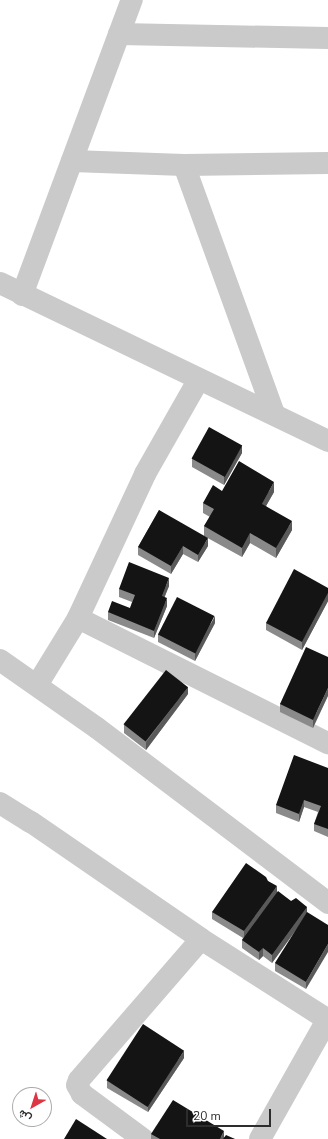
<!DOCTYPE html>
<html>
<head>
<meta charset="utf-8">
<style>
  body { margin:0 }
  #map { position:relative; width:328px; height:1139px; overflow:hidden; background:#fff; font-family:"Nunito Sans",Vazirmatn,sans-serif }
  div>[style] { position:absolute }
  [style*='--x'] { left:calc(var(--x)*1px); top:calc(var(--y)*1px); width:calc(var(--w)*1px); rotate:calc(var(--a)*1deg) }
  .minor>* { height:22px; margin:-11px; padding:0 11px; transform-origin:11px; border-radius:11px; background:#cacaca }
  .wall>* { inset:0; background:#8a8a8a }
  .shaded-wall>* { inset:0; background:#5a5a5a }
  .building>* { inset:0; background:#141414; transform-origin:0 0 }
  span { translate:-50% -50%; white-space:nowrap; text-align:center; line-height:1.15; -webkit-text-stroke:4px #fff; paint-order:stroke }
  .north { position:absolute; left:12px; top:1087px; width:40px; height:40px; box-sizing:border-box; background:#fff; border:1px solid #ababab; border-radius:50%; rotate:219deg; font-size:11px; font-weight:700; line-height:16px; text-align:center; color:#2d2d2d }
  .north::after { content:''; display:block; margin:auto; width:14px; height:18px; background:#dd3543; clip-path:polygon(50% 0,100% 100%,50% 72%,0 100%) }
  .scale { position:absolute; left:186px; top:1109px; width:85px; height:18px; box-sizing:border-box; border:2px solid #2d2d2d; border-top:0; padding-left:5px; font-size:12px; line-height:14px; white-space:nowrap; color:#2d2d2d; -webkit-text-stroke:3px #fff; paint-order:stroke }
</style>
</head>
<body>
<div id="map">
  <div class="minor">
    <div style="--x:119;--y:34;--w:209;--a:1.1"></div>
    <div style="--x:72;--y:161;--w:112;--a:2"></div>
    <div style="--x:184;--y:165;--w:144;--a:-0.8"></div>
    <div style="--x:184;--y:165;--w:265;--a:70.1"></div>
    <div style="--x:0;--y:283;--w:364;--a:25.7"></div>
    <div style="--x:22;--y:295;--w:315;--a:-69.6"></div>
    <div style="--x:78;--y:618;--w:280;--a:26.6"></div>
    <div style="--x:0;--y:660;--w:118;--a:35"></div>
    <div style="--x:97;--y:728;--w:290;--a:37.1"></div>
    <div style="--x:37;--y:685;--w:79;--a:-58.5"></div>
    <div style="--x:78;--y:618;--w:159;--a:-65"></div>
    <div style="--x:145;--y:474;--w:109;--a:-60.4"></div>
    <div style="--x:0;--y:803;--w:36;--a:32"></div>
    <div style="--x:31;--y:822;--w:206;--a:34.5"></div>
    <div style="--x:201;--y:939;--w:151;--a:32.5"></div>
    <div style="--x:143;--y:1139;--w:76;--a:-143.6"></div>
    <div style="--x:82;--y:1094;--w:10;--a:-119"></div>
    <div style="--x:77;--y:1085;--w:5;--a:-68"></div>
    <div style="--x:79;--y:1080;--w:186;--a:-49.1"></div>
    <div style="--x:260;--y:1139;--w:137;--a:-60.6"></div>
  </div>
  <div class="wall">
    <div style="clip-path:polygon(242px 453px,224px 485px,192px 467px,192px 459px)"></div>
    <div style="clip-path:polygon(222px 491px,274px 492px,266px 506px,292px 530px,276px 558px,250px 543px,242px 557px,204px 536px,204px 526px,210px 517px,203px 513px,203px 503px)"></div>
    <div style="clip-path:polygon(159px 510px,208px 546px,198px 562px,183px 554px,171px 574px,138px 555px,138px 547px)"></div>
    <div style="clip-path:polygon(169px 586px,164px 597px,167px 606px,154px 638px,108px 620px,108px 612px,130px 608px,132px 602px,119px 597px,119px 589px)"></div>
    <div style="clip-path:polygon(328px 588px,328px 601px,302px 650px,266px 630px,266px 623px)"></div>
    <div style="clip-path:polygon(215px 623px,195px 661px,158px 642px,158px 634px)"></div>
    <div style="clip-path:polygon(328px 657px,313px 728px,280px 712px,280px 704px)"></div>
    <div style="clip-path:polygon(188px 694px,146px 750px,124px 733px,124px 725px)"></div>
    <div style="clip-path:polygon(328px 768px,328px 837px,314px 831px,314px 824px,318px 812px,304px 807px,299px 822px,276px 813px,276px 805px)"></div>
    <div style="clip-path:polygon(268px 881px,277px 892px,291px 901px,307px 907px,306px 989px,275px 971px,275px 963px,297px 929px,272px 963px,263px 956px,259px 960px,242px 948px,242px 940px,243px 938px,212px 919px,212px 912px)"></div>
    <div style="clip-path:polygon(184px 1058px,148px 1112px,107px 1088px,107px 1080px)"></div>
    <div style="clip-path:polygon(151px 1134px,224px 1137px,235px 1139px,151px 1139px)"></div>
  </div>
  <div class="shaded-wall">
    <div style="clip-path:polygon(242px 445px,242px 453px,224px 485px,224px 477px)"></div>
    <div style="clip-path:polygon(274px 482px,274px 492px,262px 513px,262px 504px)"></div>
    <div style="clip-path:polygon(292px 521px,292px 530px,276px 558px,276px 548px)"></div>
    <div style="clip-path:polygon(250px 533px,250px 543px,242px 557px,242px 548px)"></div>
    <div style="clip-path:polygon(208px 538px,208px 546px,198px 562px,198px 555px)"></div>
    <div style="clip-path:polygon(183px 546px,183px 554px,171px 574px,171px 566px)"></div>
    <div style="clip-path:polygon(169px 578px,169px 586px,162px 604px,162px 596px)"></div>
    <div style="clip-path:polygon(328px 593px,328px 601px,302px 650px,302px 642px)"></div>
    <div style="clip-path:polygon(167px 598px,167px 606px,154px 638px,154px 631px)"></div>
    <div style="clip-path:polygon(215px 616px,215px 623px,195px 661px,195px 653px)"></div>
    <div style="clip-path:polygon(188px 687px,188px 694px,146px 750px,146px 742px)"></div>
    <div style="clip-path:polygon(328px 688px,328px 696px,313px 728px,313px 720px)"></div>
    <div style="clip-path:polygon(304px 800px,304px 807px,299px 822px,299px 814px)"></div>
    <div style="clip-path:polygon(277px 886px,277px 894px,244px 939px,244px 931px)"></div>
    <div style="clip-path:polygon(307px 907px,307px 914px,272px 963px,272px 955px)"></div>
    <div style="clip-path:polygon(328px 944px,328px 952px,306px 989px,306px 982px)"></div>
    <div style="clip-path:polygon(263px 948px,263px 956px,259px 960px,259px 952px)"></div>
    <div style="clip-path:polygon(184px 1051px,184px 1058px,148px 1112px,148px 1105px)"></div>
    <div style="clip-path:polygon(224px 1131px,224px 1139px,220px 1139px)"></div>
  </div>
  <div class="building">
    <div style="left:209px;top:427px;width:38px;height:36px;rotate:29deg"></div>
    <div style="clip-path:polygon(239px 461px,274px 482px,262px 504px,292px 521px,276px 548px,250px 533px,242px 548px,204px 526px,214px 509px,203px 503px,213px 485px,222px 491px)"></div>
    <div style="clip-path:polygon(159px 510px,208px 538px,198px 555px,183px 546px,171px 566px,138px 547px)"></div>
    <div style="clip-path:polygon(129px 562px,169px 578px,162px 596px,167px 598px,154px 631px,108px 612px,112px 601px,130px 608px,135px 595px,119px 589px)"></div>
    <div style="clip-path:polygon(294px 569px,328px 588px,328px 593px,302px 642px,266px 623px)"></div>
    <div style="left:177px;top:597px;width:42px;height:42px;rotate:27deg"></div>
    <div style="clip-path:polygon(306px 647px,328px 657px,328px 688px,313px 720px,280px 704px)"></div>
    <div style="left:166px;top:670px;width:28px;height:69px;rotate:38deg"></div>
    <div style="clip-path:polygon(294px 755px,328px 768px,328px 829px,314px 824px,321px 806px,304px 800px,299px 814px,276px 805px)"></div>
    <div style="clip-path:polygon(246px 863px,266px 877px,268px 881px,277px 886px,244px 931px,212px 912px)"></div>
    <div style="clip-path:polygon(278px 891px,291px 901px,296px 898px,307px 907px,272px 955px,263px 948px,259px 952px,242px 940px)"></div>
    <div style="clip-path:polygon(307px 912px,328px 925px,328px 944px,306px 982px,275px 963px)"></div>
    <div style="left:143px;top:1024px;width:49px;height:67px;rotate:33deg"></div>
    <div style="clip-path:polygon(173px 1100px,224px 1131px,220px 1139px,160px 1139px,151px 1134px)"></div>
    <div style="clip-path:polygon(76px 1119px,107px 1139px,64px 1139px)"></div>
    <div style="clip-path:polygon(226px 1135px,235px 1139px,223px 1139px)"></div>
  </div>
  <div class="north">ش</div>
  <div class="scale">20 m</div>
</div>
</body>
</html>
